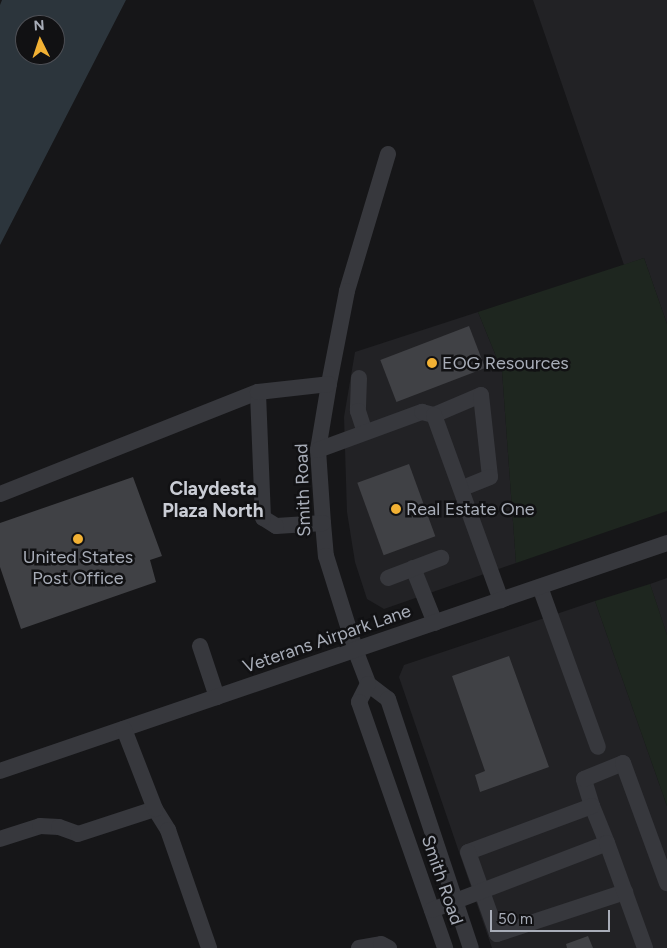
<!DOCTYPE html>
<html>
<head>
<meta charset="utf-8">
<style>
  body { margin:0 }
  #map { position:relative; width:667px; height:948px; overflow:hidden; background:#161618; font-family:Figtree,sans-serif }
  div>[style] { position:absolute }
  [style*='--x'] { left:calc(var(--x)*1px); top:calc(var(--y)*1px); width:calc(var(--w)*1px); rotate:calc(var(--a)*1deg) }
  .built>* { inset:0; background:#222225 }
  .green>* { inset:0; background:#1e261f }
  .water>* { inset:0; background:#2c353c }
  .building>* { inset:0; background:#404145; transform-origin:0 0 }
  .minor>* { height:16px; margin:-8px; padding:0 8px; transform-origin:8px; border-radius:8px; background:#37383d }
  .dots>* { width:14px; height:14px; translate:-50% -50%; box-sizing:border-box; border:2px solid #111113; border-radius:50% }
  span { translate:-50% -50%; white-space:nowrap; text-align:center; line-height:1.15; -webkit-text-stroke:5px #111113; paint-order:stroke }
  .poi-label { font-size:18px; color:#a8adb8 }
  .left { translate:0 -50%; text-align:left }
  .street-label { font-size:18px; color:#a8adb8 }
  .neighbourhood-label { font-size:19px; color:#c9ccd4; font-weight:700 }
  .north { position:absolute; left:15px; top:15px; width:50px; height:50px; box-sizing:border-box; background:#111113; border:1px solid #4d4f55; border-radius:50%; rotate:356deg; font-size:14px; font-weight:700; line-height:20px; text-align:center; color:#a8adb8 }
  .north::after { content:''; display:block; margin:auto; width:18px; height:22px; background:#f2b134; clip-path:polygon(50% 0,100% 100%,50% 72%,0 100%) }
  .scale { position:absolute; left:490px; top:910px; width:120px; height:22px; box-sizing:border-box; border:2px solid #a8adb8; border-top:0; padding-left:6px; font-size:15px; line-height:18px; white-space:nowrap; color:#a8adb8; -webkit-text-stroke:4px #111113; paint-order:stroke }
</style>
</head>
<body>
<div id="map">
  <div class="built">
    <div style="clip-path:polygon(533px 0,667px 0,667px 324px,644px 258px,624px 265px)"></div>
    <div style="clip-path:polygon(478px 312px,502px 371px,516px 563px,384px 609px,367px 599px,355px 562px,347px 512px,344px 417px,355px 352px)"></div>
    <div style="clip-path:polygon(667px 578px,667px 635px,650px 584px)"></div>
    <div style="clip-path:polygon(595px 601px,667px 806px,667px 948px,492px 948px,399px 677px,404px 665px)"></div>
  </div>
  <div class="green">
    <div style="clip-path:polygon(644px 258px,667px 324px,667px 511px,516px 563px,502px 371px,478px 312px)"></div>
    <div style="clip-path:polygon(650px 584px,667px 635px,667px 806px,595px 601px)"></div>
  </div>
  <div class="water">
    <div style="clip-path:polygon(evenodd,2px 0,126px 0,0 245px,0 5px,2px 0,25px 25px,55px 25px,55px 55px,25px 55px,25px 25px)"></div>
  </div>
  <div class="building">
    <div style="left:469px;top:326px;width:45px;height:95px;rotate:69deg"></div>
    <div style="left:409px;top:464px;width:77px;height:55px;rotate:70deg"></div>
    <div style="clip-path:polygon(133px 477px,162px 556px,150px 560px,156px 582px,21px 629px,0 567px,0 523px)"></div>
    <div style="clip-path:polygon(509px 656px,549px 767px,480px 792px,475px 775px,485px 771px,452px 676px)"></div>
    <div style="clip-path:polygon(588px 936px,593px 948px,567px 948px,566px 944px)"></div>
  </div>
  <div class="minor">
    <div style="--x:388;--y:154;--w:143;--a:106.7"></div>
    <div style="--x:347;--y:291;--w:95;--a:101"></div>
    <div style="--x:329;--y:384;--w:67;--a:99.5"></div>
    <div style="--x:318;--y:450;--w:73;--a:86.1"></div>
    <div style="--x:323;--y:523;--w:33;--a:85"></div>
    <div style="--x:326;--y:556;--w:101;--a:72.6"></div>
    <div style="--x:356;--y:652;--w:34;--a:69"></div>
    <div style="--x:368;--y:684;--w:25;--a:37"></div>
    <div style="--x:388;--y:699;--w:262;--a:71.6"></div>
    <div style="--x:359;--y:378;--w:33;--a:92"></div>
    <div style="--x:358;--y:411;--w:22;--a:72"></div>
    <div style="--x:434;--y:415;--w:51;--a:-23.1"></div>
    <div style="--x:481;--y:395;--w:82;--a:83.7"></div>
    <div style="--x:490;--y:477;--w:31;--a:158"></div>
    <div style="--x:318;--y:450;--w:111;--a:-20.1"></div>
    <div style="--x:422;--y:412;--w:12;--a:14"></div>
    <div style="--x:434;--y:415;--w:197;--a:70.1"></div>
    <div style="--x:0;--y:494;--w:277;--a:-21.6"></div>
    <div style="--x:323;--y:523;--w:47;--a:176.3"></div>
    <div style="--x:276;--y:526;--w:15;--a:-148"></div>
    <div style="--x:263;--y:518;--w:126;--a:-92.3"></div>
    <div style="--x:258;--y:392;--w:71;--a:-6.4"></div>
    <div style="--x:413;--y:568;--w:59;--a:68.2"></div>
    <div style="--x:388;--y:578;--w:57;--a:-20.7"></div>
    <div style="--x:540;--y:587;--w:170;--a:70.1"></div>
    <div style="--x:200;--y:646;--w:54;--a:71.6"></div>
    <div style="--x:368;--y:684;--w:20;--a:117"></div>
    <div style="--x:359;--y:702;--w:261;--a:70.7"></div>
    <div style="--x:0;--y:771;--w:705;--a:-18.87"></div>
    <div style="--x:592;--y:806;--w:28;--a:-107"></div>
    <div style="--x:584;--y:779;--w:42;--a:-22.3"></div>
    <div style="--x:623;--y:763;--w:128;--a:69.9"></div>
    <div style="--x:155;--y:809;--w:25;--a:58"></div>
    <div style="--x:168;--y:830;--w:125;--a:70.8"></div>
    <div style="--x:0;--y:839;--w:42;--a:-18"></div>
    <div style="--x:40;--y:826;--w:19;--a:3"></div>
    <div style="--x:59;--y:827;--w:20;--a:20"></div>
    <div style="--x:78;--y:834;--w:81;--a:-18"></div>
    <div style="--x:155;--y:809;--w:86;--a:-111.2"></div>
    <div style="--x:607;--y:843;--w:40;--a:-112"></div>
    <div style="--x:592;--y:806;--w:132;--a:159.6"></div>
    <div style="--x:468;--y:852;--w:87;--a:70.5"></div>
    <div style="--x:497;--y:934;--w:135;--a:-18.2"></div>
    <div style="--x:432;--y:910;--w:187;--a:-20.9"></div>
    <div style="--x:607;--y:843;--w:112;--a:70.1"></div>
    <div style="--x:359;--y:948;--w:22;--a:-10"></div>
    <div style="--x:381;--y:944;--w:9;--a:27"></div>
  </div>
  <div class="dots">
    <div style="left:432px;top:363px;background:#f2b134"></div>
    <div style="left:396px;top:509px;background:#f2b134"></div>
    <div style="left:78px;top:539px;background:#f2b134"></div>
  </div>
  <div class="poi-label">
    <span class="left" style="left:442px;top:363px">EOG Resources</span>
    <span class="left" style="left:406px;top:509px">Real Estate One</span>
    <span style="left:78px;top:568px">United States<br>Post Office</span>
  </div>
  <div class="street-label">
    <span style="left:303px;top:490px;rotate:-92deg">Smith Road</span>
    <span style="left:327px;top:639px;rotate:-19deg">Veterans Airpark Lane</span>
    <span style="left:442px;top:880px;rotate:71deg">Smith Road</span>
  </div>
  <div class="neighbourhood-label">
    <span style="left:213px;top:500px">Claydesta<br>Plaza North</span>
  </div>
  <div class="north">N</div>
  <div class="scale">50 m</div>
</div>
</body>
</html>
